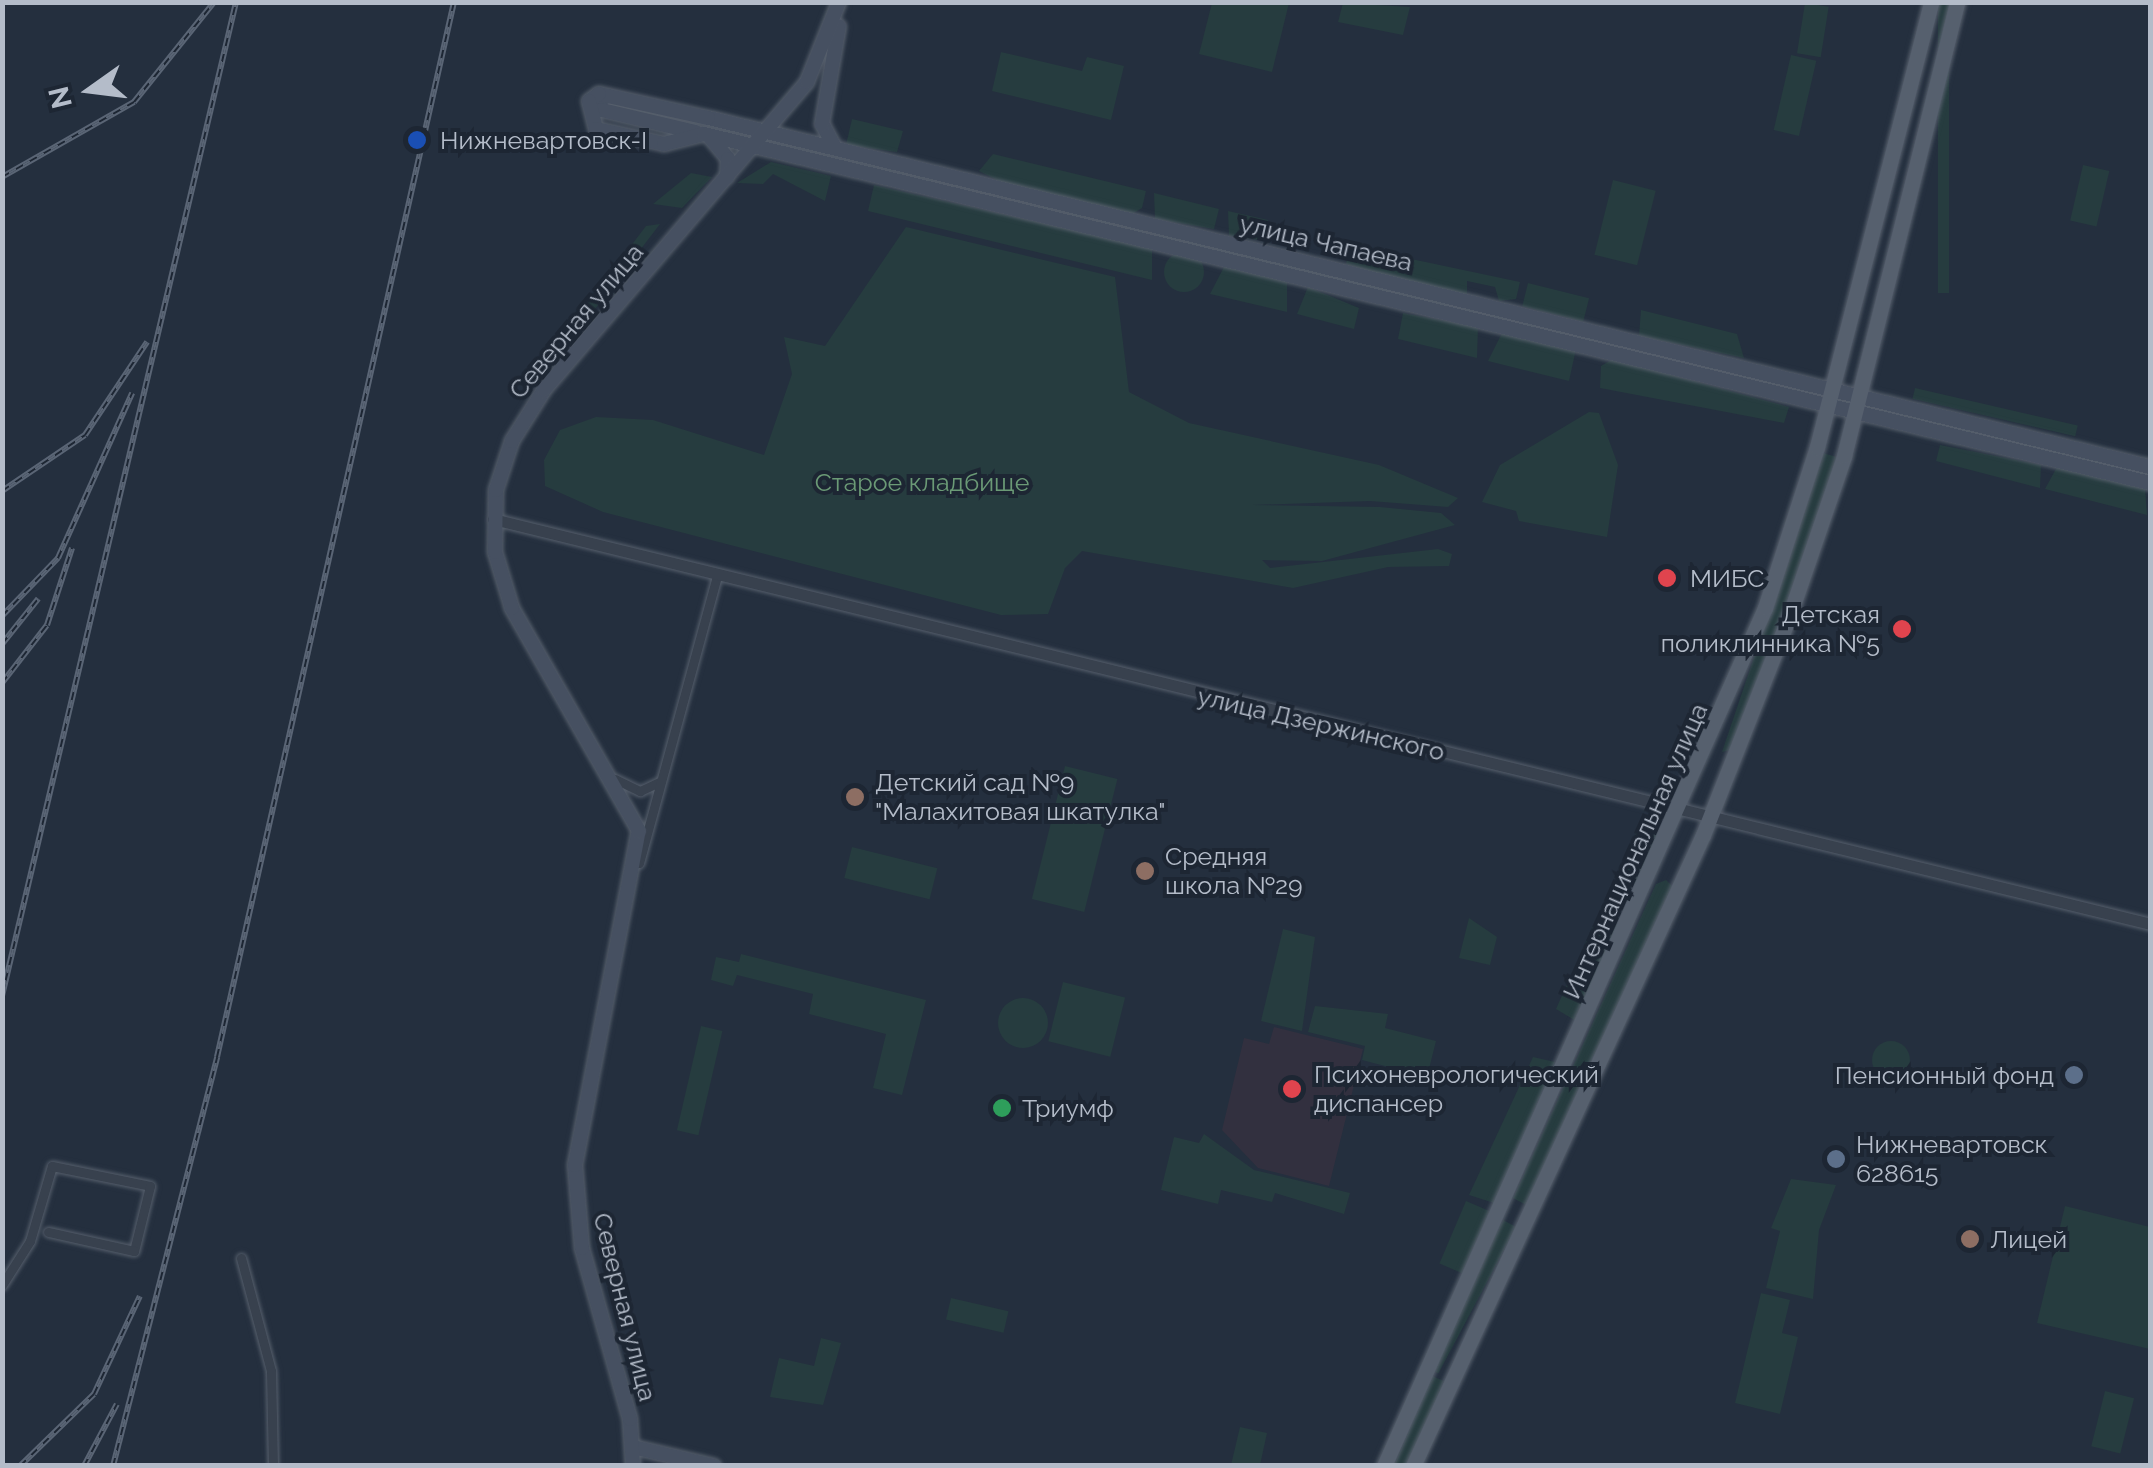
<!DOCTYPE html>
<html>
<head>
<meta charset="utf-8">
<style>
  body { margin:0 }
  #map { position:relative; width:2153px; height:1468px; overflow:hidden; background:#242f3e; font-family:Raleway,sans-serif }
  div>[style] { position:absolute }
  [style*='--x'] { left:calc(var(--x)*1px); top:calc(var(--y)*1px); width:calc(var(--w)*1px); rotate:calc(var(--a)*1deg) }
  .medical>* { inset:0; background:#32303f }
  .green>* { inset:0; background:#263c3f; transform-origin:0 0 }
  .round { border-radius:50% }
  .roads { filter:drop-shadow(0 0 2px #565f6c) drop-shadow(0 0 2px #565f6c) }
  .minor>* { height:9px; margin:-4.5px; padding:0 4.5px; transform-origin:4.5px; border-radius:4.5px; background:#38414e }
  .tertiary>* { height:11px; margin:-5.5px; padding:0 5.5px; transform-origin:5.5px; border-radius:5.5px; background:#38414e }
  .secondary>* { height:14px; margin:-7px; padding:0 7px; transform-origin:7px; border-radius:7px; background:#465061 }
  .primary>* { height:15px; margin:-7.5px; padding:0 7.5px; transform-origin:7.5px; border-radius:7.5px; background:#56606e }
  .rail>* { height:6px; margin-top:-3px; transform-origin:0; background:repeating-linear-gradient(90deg,#1d2633 0 8px,#5a6575 0 16px); box-sizing:border-box; border-block:2px solid #5a6575 }
  .dots>* { width:28px; height:28px; translate:-50% -50%; box-sizing:border-box; border:5px solid #1d2633; border-radius:50% }
  span { translate:-50% -50%; white-space:nowrap; text-align:center; line-height:1.15; -webkit-text-stroke:8px #1d2633; paint-order:stroke }
  .poi-label { font-size:25px; color:#b4bcc9 }
  .left { translate:0 -50%; text-align:left }
  .right { translate:-100% -50%; text-align:right }
  .street-label { font-size:25px; color:#b4bcc9 }
  .park-label { font-size:25px; color:#6b9a76 }
  .frame { position:absolute; inset:0; border:5px solid #b4bcc9; pointer-events:none }
  .north { position:absolute; left:40px; top:40px; width:100px; height:100px; -webkit-text-stroke:8px #1d2633; paint-order:stroke; rotate:256deg; font-size:28px; font-weight:700; line-height:40px; text-align:center; color:#b4bcc9 }
  .north::after { content:''; display:block; margin:auto; width:35px; height:45px; background:#b4bcc9; clip-path:polygon(50% 0,100% 100%,50% 72%,0 100%) }
</style>
</head>
<body>
<div id="map">
  <div class="medical">
    <div style="clip-path:polygon(1274px 1027px,1363px 1049px,1329px 1186px,1258px 1168px,1222px 1130px,1244px 1038px,1269px 1044px)"></div>
  </div>
  <div class="green">
    <div style="clip-path:polygon(1212px 3px,1289px 3px,1272px 72px,1199px 54px)"></div>
    <div style="clip-path:polygon(1343px 3px,1410px 7px,1403px 35px,1338px 22px)"></div>
    <div style="left:1805px;top:3px;width:24px;height:51px;rotate:9deg"></div>
    <div style="left:1938px;top:3px;width:11px;height:290px"></div>
    <div style="clip-path:polygon(1001px 52px,1082px 71px,1087px 57px,1124px 66px,1111px 120px,992px 91px)"></div>
    <div style="left:1791px;top:55px;width:26px;height:77px;rotate:13deg"></div>
    <div style="clip-path:polygon(852px 119px,903px 131px,897px 152px,846px 145px)"></div>
    <div style="clip-path:polygon(993px 154px,1146px 191px,1142px 208px,1132px 214px,1003px 183px,979px 171px)"></div>
    <div style="clip-path:polygon(771px 162px,831px 176px,825px 201px,773px 174px,763px 184px,737px 183px)"></div>
    <div style="left:2083px;top:165px;width:27px;height:57px;rotate:13deg"></div>
    <div style="clip-path:polygon(691px 173px,712px 177px,682px 208px,653px 204px)"></div>
    <div style="left:1613px;top:180px;width:44px;height:77px;rotate:14deg"></div>
    <div style="clip-path:polygon(874px 185px,1152px 248px,1152px 280px,868px 211px)"></div>
    <div style="clip-path:polygon(1154px 193px,1219px 209px,1214px 229px,1155px 219px)"></div>
    <div style="clip-path:polygon(1228px 211px,1268px 220px,1268px 241px,1229px 236px)"></div>
    <div style="clip-path:polygon(660px 224px,592px 313px,580px 313px,646px 226px)"></div>
    <div style="clip-path:polygon(906px 227px,1115px 277px,1129px 392px,1189px 423px,1379px 465px,1458px 498px,1448px 507px,1370px 501px,1252px 505px,1380px 507px,1441px 513px,1455px 525px,1322px 561px,1262px 560px,1270px 568px,1438px 549px,1452px 554px,1449px 566px,1388px 567px,1293px 588px,1082px 551px,1065px 568px,1048px 614px,1001px 615px,603px 512px,545px 486px,544px 460px,560px 430px,596px 417px,653px 420px,764px 455px,792px 374px,784px 337px,825px 346px)"></div>
    <div style="clip-path:polygon(1350px 246px,1520px 282px,1516px 299px,1499px 301px,1495px 287px,1467px 281px,1467px 300px,1346px 264px)"></div>
    <div class="round" style="left:1164px;top:252px;width:40px;height:40px"></div>
    <div style="clip-path:polygon(1225px 265px,1287px 281px,1287px 312px,1210px 294px)"></div>
    <div style="left:1528px;top:283px;width:63px;height:24px;rotate:14deg"></div>
    <div style="clip-path:polygon(1308px 287px,1359px 308px,1354px 329px,1297px 314px)"></div>
    <div style="clip-path:polygon(1641px 310px,1737px 334px,1744px 358px,1639px 336px)"></div>
    <div style="clip-path:polygon(1403px 313px,1478px 327px,1477px 358px,1398px 339px)"></div>
    <div style="clip-path:polygon(1502px 333px,1576px 349px,1569px 381px,1488px 361px)"></div>
    <div style="clip-path:polygon(1613px 359px,1789px 407px,1784px 423px,1600px 388px,1601px 366px)"></div>
    <div style="left:1915px;top:388px;width:167px;height:11px;rotate:13deg"></div>
    <div style="clip-path:polygon(1589px 412px,1599px 413px,1618px 465px,1607px 537px,1519px 521px,1516px 511px,1482px 502px,1500px 465px)"></div>
    <div style="clip-path:polygon(1940px 445px,2041px 465px,2040px 488px,1936px 461px)"></div>
    <div style="clip-path:polygon(1823px 453px,1837px 457px,1808px 545px,1731px 750px,1722px 752px)"></div>
    <div style="clip-path:polygon(2057px 467px,2145px 489px,2147px 515px,2045px 489px)"></div>
    <div style="left:1065px;top:766px;width:54px;height:137px;rotate:14deg"></div>
    <div style="clip-path:polygon(1641px 822px,1659px 835px,1638px 886px,1616px 877px)"></div>
    <div style="left:852px;top:847px;width:88px;height:32px;rotate:14deg"></div>
    <div style="clip-path:polygon(1666px 880px,1672px 886px,1526px 1205px,1513px 1198px,1656px 884px)"></div>
    <div style="clip-path:polygon(1598px 915px,1619px 925px,1581px 1024px,1556px 1009px)"></div>
    <div style="clip-path:polygon(1469px 918px,1497px 937px,1490px 965px,1459px 958px)"></div>
    <div style="clip-path:polygon(1283px 929px,1315px 937px,1302px 1031px,1261px 1021px)"></div>
    <div style="clip-path:polygon(741px 954px,926px 1000px,902px 1095px,873px 1088px,886px 1034px,809px 1014px,813px 994px,737px 975px,733px 986px,711px 980px,716px 957px,739px 962px)"></div>
    <div style="left:1063px;top:982px;width:64px;height:61px;rotate:14deg"></div>
    <div class="round" style="left:998px;top:998px;width:50px;height:50px"></div>
    <div style="clip-path:polygon(1315px 1006px,1388px 1014px,1385px 1028px,1436px 1041px,1427px 1077px,1362px 1060px,1365px 1046px,1308px 1032px)"></div>
    <div style="left:701px;top:1026px;width:22px;height:107px;rotate:13deg"></div>
    <div class="round" style="left:1872px;top:1041px;width:38px;height:38px"></div>
    <div style="clip-path:polygon(1533px 1057px,1555px 1062px,1494px 1203px,1469px 1195px)"></div>
    <div style="clip-path:polygon(1204px 1134px,1254px 1170px,1350px 1193px,1344px 1214px,1275px 1193px,1272px 1202px,1221px 1190px,1218px 1204px,1161px 1190px,1174px 1137px,1199px 1143px)"></div>
    <div style="clip-path:polygon(1791px 1179px,1836px 1185px,1819px 1230px,1813px 1299px,1766px 1288px,1780px 1231px,1771px 1228px)"></div>
    <div style="left:1466px;top:1201px;width:26px;height:68px;rotate:23deg"></div>
    <div style="clip-path:polygon(2065px 1206px,2150px 1227px,2150px 1349px,2037px 1323px)"></div>
    <div style="left:1503px;top:1220px;width:15px;height:166px;rotate:28deg"></div>
    <div style="clip-path:polygon(1761px 1293px,1790px 1300px,1782px 1333px,1798px 1337px,1780px 1414px,1735px 1403px)"></div>
    <div style="left:951px;top:1298px;width:59px;height:22px;rotate:13deg"></div>
    <div style="clip-path:polygon(821px 1338px,841px 1343px,823px 1405px,770px 1397px,779px 1358px,814px 1366px)"></div>
    <div style="left:1432px;top:1376px;width:13px;height:99px;rotate:23deg"></div>
    <div style="left:2105px;top:1391px;width:30px;height:57px;rotate:14deg"></div>
    <div style="clip-path:polygon(1240px 1427px,1267px 1433px,1260px 1465px,1231px 1465px)"></div>
  </div>
  <div class="roads">
    <div class="minor">
      <div style="--x:615;--y:779;--w:28;--a:26"></div>
      <div style="--x:640;--y:791;--w:23;--a:-25"></div>
      <div style="--x:639;--y:863;--w:297;--a:-74.8"></div>
      <div style="--x:241;--y:1258;--w:117;--a:75.1"></div>
      <div style="--x:271;--y:1371;--w:95;--a:88.8"></div>
      <div style="--x:2;--y:1285;--w:52;--a:-57.5"></div>
      <div style="--x:30;--y:1241;--w:78;--a:-73.7"></div>
      <div style="--x:52;--y:1166;--w:100;--a:11.5"></div>
      <div style="--x:150;--y:1186;--w:67;--a:103.8"></div>
      <div style="--x:134;--y:1251;--w:88;--a:-167.5"></div>
    </div>
    <div class="tertiary">
      <div style="--x:493;--y:519;--w:1706;--a:13.73"></div>
    </div>
    <div class="secondary">
      <div style="--x:608;--y:96;--w:9;--a:162"></div>
      <div style="--x:599;--y:99;--w:11;--a:75"></div>
      <div style="--x:602;--y:110;--w:96;--a:13.3"></div>
      <div style="--x:709;--y:136;--w:30;--a:50"></div>
      <div style="--x:728;--y:159;--w:18;--a:93"></div>
      <div style="--x:835;--y:148;--w:27;--a:-118"></div>
      <div style="--x:822;--y:124;--w:99;--a:-80.2"></div>
      <div style="--x:2150;--y:467;--w:1484;--a:-166.39"></div>
      <div style="--x:708;--y:118;--w:112;--a:-167.6"></div>
      <div style="--x:599;--y:94;--w:12;--a:145"></div>
      <div style="--x:589;--y:101;--w:29;--a:76"></div>
      <div style="--x:596;--y:129;--w:70;--a:12.4"></div>
      <div style="--x:664;--y:144;--w:41;--a:-14"></div>
      <div style="--x:704;--y:134;--w:1488;--a:13.57"></div>
      <div style="--x:633;--y:1447;--w:83;--a:13.2"></div>
      <div style="--x:633;--y:1466;--w:47;--a:-93.7"></div>
      <div style="--x:630;--y:1419;--w:178;--a:-105.7"></div>
      <div style="--x:582;--y:1248;--w:83;--a:-94.8"></div>
      <div style="--x:575;--y:1165;--w:340;--a:-79.2"></div>
      <div style="--x:639;--y:831;--w:257;--a:-119.7"></div>
      <div style="--x:512;--y:608;--w:59;--a:-106.9"></div>
      <div style="--x:495;--y:552;--w:62;--a:-89.1"></div>
      <div style="--x:496;--y:490;--w:52;--a:-71.9"></div>
      <div style="--x:512;--y:441;--w:60;--a:-57.9"></div>
      <div style="--x:544;--y:390;--w:405;--a:-49.5"></div>
      <div style="--x:807;--y:82;--w:86;--a:-68.2"></div>
    </div>
    <div class="primary">
      <div style="--x:1384;--y:1466;--w:939;--a:-66.06"></div>
      <div style="--x:1765;--y:608;--w:169;--a:-72.1"></div>
      <div style="--x:1817;--y:447;--w:459;--a:-75.6"></div>
      <div style="--x:1413;--y:1466;--w:694;--a:-65.32"></div>
      <div style="--x:1703;--y:835;--w:234;--a:-68.5"></div>
      <div style="--x:1789;--y:617;--w:170;--a:-71.1"></div>
      <div style="--x:1844;--y:456;--w:468;--a:-76"></div>
    </div>
  </div>
  <div class="rail">
    <div style="--x:2;--y:177;--w:152;--a:-29.6"></div>
    <div style="--x:134;--y:102;--w:128;--a:-51.3"></div>
    <div style="--x:2;--y:491;--w:100;--a:-34"></div>
    <div style="--x:85;--y:435;--w:112;--a:-56.3"></div>
    <div style="--x:2;--y:616;--w:81;--a:-46"></div>
    <div style="--x:58;--y:558;--w:181;--a:-65.8"></div>
    <div style="--x:2;--y:644;--w:58;--a:-51.3"></div>
    <div style="--x:2;--y:683;--w:73;--a:-52.2"></div>
    <div style="--x:47;--y:625;--w:81;--a:-72"></div>
    <div style="--x:2;--y:996;--w:1021;--a:-76.75"></div>
    <div style="--x:20;--y:1466;--w:103;--a:-44.2"></div>
    <div style="--x:94;--y:1394;--w:108;--a:-64.9"></div>
    <div style="--x:84;--y:1466;--w:70;--a:-62"></div>
    <div style="--x:113;--y:1466;--w:422;--a:-75.7"></div>
    <div style="--x:217;--y:1057;--w:1081;--a:-77.34"></div>
  </div>
  <div class="dots">
    <div style="left:417px;top:140px;background:#1a4fb4"></div>
    <div style="left:1667px;top:578px;background:#e0444e"></div>
    <div style="left:1902px;top:629px;background:#e0444e"></div>
    <div style="left:855px;top:797px;background:#8d6e63"></div>
    <div style="left:1145px;top:871px;background:#8d6e63"></div>
    <div style="left:2074px;top:1075px;background:#5c6f8a"></div>
    <div style="left:1292px;top:1089px;background:#e0444e"></div>
    <div style="left:1002px;top:1108px;background:#2e9e5b"></div>
    <div style="left:1836px;top:1159px;background:#5c6f8a"></div>
    <div style="left:1970px;top:1239px;background:#8d6e63"></div>
  </div>
  <div class="poi-label">
    <span class="left" style="left:440px;top:140px">Нижневартовск-I</span>
    <span class="left" style="left:1690px;top:578px">МИБС</span>
    <span class="right" style="left:1880px;top:629px">Детская<br>поликлинника №5</span>
    <span class="left" style="left:875px;top:797px">Детский сад №9<br>"Малахитовая шкатулка"</span>
    <span class="left" style="left:1165px;top:871px">Средняя<br>школа №29</span>
    <span class="left" style="left:1314px;top:1089px">Психоневрологический<br>диспансер</span>
    <span class="right" style="left:2054px;top:1075px">Пенсионный фонд</span>
    <span class="left" style="left:1022px;top:1108px">Триумф</span>
    <span class="left" style="left:1856px;top:1159px">Нижневартовск<br>628615</span>
    <span class="left" style="left:1990px;top:1239px">Лицей</span>
  </div>
  <div class="street-label">
    <span style="left:1326px;top:243px;rotate:13deg">улица Чапаева</span>
    <span style="left:576px;top:321px;rotate:-50deg">Северная улица</span>
    <span style="left:1321px;top:724px;rotate:13deg">улица Дзержинского</span>
    <span style="left:1635px;top:851px;rotate:-66deg">Интернациональная улица</span>
    <span style="left:625px;top:1307px;rotate:76deg">Северная улица</span>
  </div>
  <div class="park-label">
    <span style="left:922px;top:482px">Старое кладбище</span>
  </div>
  <div class="frame"></div>
  <div class="north">N</div>
</div>
</body>
</html>
